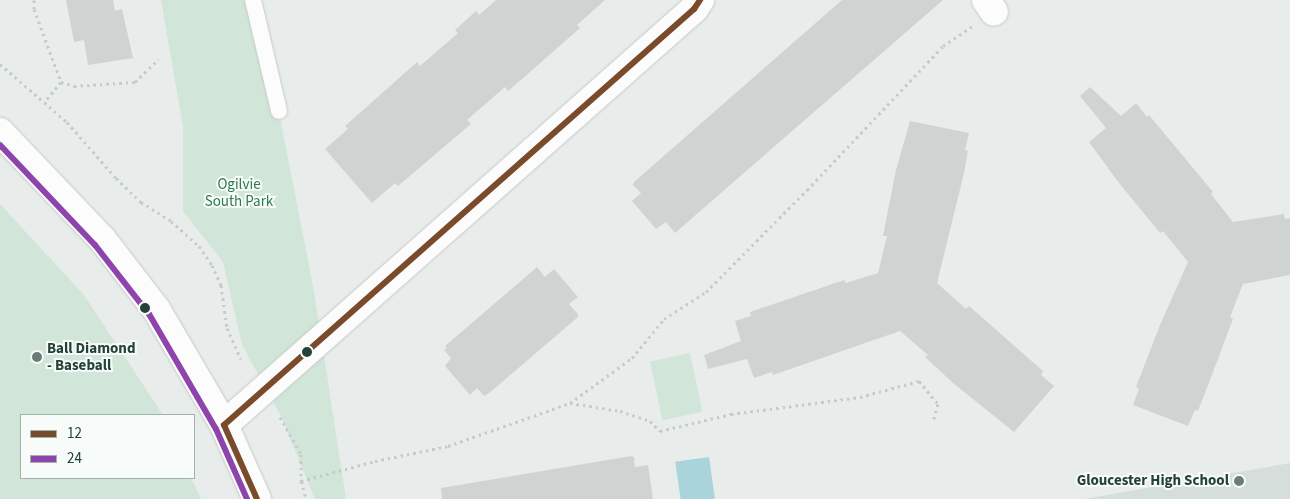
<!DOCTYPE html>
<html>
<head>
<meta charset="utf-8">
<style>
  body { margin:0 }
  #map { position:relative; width:1290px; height:499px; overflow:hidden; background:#e8edeb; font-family:"Source Sans 3",sans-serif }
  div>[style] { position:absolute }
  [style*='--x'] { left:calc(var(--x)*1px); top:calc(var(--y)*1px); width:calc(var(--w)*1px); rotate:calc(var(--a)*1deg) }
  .built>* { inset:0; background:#d6dedb }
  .green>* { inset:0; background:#d1e6d8; transform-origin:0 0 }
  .water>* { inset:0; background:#a9d4db; transform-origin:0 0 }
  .building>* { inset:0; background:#cfd4d2 }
  .path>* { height:3px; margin-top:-1.5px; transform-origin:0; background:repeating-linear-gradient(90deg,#c3ccca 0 2.5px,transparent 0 6.5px) }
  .roads { filter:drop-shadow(0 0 1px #c5cac8) drop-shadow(0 0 1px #c5cac8) }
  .lane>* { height:16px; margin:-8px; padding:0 8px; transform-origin:8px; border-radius:8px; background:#fcfcfc }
  .street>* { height:28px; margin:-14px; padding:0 14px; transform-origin:14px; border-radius:14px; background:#fcfcfc }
  .secondary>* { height:28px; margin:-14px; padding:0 14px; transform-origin:14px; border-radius:14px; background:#fcfcfc }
  .bus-1>* { height:6px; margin:-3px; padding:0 3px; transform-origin:3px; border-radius:3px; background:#7a4b2a }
  .bus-2>* { height:6px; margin:-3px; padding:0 3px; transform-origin:3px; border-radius:3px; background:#8e44ad }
  .dots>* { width:14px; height:14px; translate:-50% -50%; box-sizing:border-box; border:2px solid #f7fbf9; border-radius:50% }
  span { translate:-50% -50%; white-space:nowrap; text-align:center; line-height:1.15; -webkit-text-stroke:4px #f7fbf9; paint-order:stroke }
  .park-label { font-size:15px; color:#2d7a4b }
  .poi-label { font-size:15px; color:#24423a; font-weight:700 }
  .left { translate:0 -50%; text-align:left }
  .right { translate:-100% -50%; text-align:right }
  .legend { position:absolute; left:20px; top:414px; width:175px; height:65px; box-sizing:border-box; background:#f7fbf9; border:1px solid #a3b1ad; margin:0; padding:6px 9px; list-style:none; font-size:15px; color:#24423a }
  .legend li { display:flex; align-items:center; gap:10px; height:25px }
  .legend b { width:25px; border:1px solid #a3b1ad }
</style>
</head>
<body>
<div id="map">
  <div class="built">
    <div style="clip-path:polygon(1290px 463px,1290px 499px,1084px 499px)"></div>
  </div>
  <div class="green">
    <div style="clip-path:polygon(161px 0,257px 0,314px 291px,346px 499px,315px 499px,281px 416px,242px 345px,223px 262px,183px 211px,183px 127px)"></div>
    <div style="clip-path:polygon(0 204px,84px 295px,163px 415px,21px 415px,21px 478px,191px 478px,201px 499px,0 499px)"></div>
    <div style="left:690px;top:353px;width:60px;height:41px;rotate:78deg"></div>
  </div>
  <div class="water">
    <div style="left:709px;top:457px;width:42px;height:34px;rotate:82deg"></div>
  </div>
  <div class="building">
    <div style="clip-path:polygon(66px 0,113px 0,115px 11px,122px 9px,133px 58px,88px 65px,84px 40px,74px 42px)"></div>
    <div style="clip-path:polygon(496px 0,605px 0,577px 25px,580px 28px,522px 79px,508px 91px,505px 87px,467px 120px,471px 124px,398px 186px,395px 183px,372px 203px,325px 149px,348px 129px,345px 126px,417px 62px,420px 66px,458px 33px,455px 30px,476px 11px,479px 15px)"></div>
    <div style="clip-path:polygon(842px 0,943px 0,675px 233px,666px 222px,656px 229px,632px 201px,641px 193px,633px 185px,634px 182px)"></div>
    <div style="clip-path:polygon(1090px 87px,1121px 116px,1136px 103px,1147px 117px,1149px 115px,1213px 192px,1211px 194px,1233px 222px,1284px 214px,1285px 219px,1290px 218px,1290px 275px,1243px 284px,1230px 317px,1233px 319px,1210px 380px,1198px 411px,1195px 410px,1188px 426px,1133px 405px,1139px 389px,1136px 387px,1160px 325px,1188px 262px,1163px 231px,1160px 233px,1119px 183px,1089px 142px,1106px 128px,1080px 96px)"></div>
    <div style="clip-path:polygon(910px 121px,969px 133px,965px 150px,968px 151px,964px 173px,937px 283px,966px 309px,969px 306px,1019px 350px,1043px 371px,1041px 375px,1054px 386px,1014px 432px,953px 383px,925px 357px,928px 355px,900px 331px,773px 375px,772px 372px,754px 378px,747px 359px,708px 369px,704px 355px,741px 341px,735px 321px,751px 316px,750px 312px,844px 280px,846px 283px,878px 273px,887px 236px,883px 236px,896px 170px)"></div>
    <div style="clip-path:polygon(537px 267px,545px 277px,554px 269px,578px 297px,569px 304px,578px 314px,578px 317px,488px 394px,484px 396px,477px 388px,470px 395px,445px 366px,451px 358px,444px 350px,447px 348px,445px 346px)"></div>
    <div style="clip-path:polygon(631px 456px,634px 457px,635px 467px,648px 465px,653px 499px,442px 499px,441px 488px)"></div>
  </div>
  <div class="path">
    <div style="--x:34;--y:0;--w:9;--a:90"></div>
    <div style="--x:34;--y:9;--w:78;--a:69.7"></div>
    <div style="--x:61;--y:82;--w:26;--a:130"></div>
    <div style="--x:0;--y:64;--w:89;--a:40.9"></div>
    <div style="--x:67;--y:122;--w:74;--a:48.8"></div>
    <div style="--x:116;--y:178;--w:35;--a:44"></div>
    <div style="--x:141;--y:202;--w:36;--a:32"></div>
    <div style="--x:171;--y:221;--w:38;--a:42"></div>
    <div style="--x:199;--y:246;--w:23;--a:56"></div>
    <div style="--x:212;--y:265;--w:22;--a:66"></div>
    <div style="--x:221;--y:285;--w:43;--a:82.1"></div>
    <div style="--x:227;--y:328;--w:34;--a:66"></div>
    <div style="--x:61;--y:82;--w:14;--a:17"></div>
    <div style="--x:74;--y:86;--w:61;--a:-3.8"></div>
    <div style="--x:135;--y:82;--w:33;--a:-44"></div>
    <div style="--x:570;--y:403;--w:51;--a:9.1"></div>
    <div style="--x:620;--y:411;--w:32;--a:18"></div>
    <div style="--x:650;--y:421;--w:14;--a:45"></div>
    <div style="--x:660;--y:431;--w:73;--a:-13.5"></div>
    <div style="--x:731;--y:414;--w:130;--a:-7.5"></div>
    <div style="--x:860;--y:397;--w:61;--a:-15.2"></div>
    <div style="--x:919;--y:381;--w:30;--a:50"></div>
    <div style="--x:938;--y:404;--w:19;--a:106"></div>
    <div style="--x:280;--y:417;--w:43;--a:60.4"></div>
    <div style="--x:301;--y:454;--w:27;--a:90"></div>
    <div style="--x:301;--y:481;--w:19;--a:74"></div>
    <div style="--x:301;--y:481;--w:77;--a:-15.1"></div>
    <div style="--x:375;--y:461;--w:75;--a:-11.6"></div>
    <div style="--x:448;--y:446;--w:129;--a:-19.4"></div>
    <div style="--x:570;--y:403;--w:77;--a:-36"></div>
    <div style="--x:632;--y:358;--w:50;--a:-50.6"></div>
    <div style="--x:664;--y:319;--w:50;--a:-32.7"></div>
    <div style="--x:706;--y:292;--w:144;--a:-45.3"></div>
    <div style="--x:807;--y:190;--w:198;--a:-46.6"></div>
    <div style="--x:943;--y:46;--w:36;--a:-34"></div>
  </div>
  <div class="roads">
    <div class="lane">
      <div style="--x:253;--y:0;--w:114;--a:76.8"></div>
    </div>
    <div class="street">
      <div style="--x:986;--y:0;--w:14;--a:56"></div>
    </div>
    <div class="secondary">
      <div style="--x:0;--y:132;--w:148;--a:46.4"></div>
      <div style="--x:102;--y:239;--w:88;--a:52.4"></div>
      <div style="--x:156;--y:309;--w:134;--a:59.6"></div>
      <div style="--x:224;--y:425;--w:81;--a:66"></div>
      <div style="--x:224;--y:425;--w:628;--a:-41.51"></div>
      <div style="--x:694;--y:9;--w:11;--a:-56"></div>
    </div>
  </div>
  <div class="bus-1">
    <div style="--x:224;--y:425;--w:628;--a:-41.51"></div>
    <div style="--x:694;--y:9;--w:11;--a:-56"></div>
    <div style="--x:224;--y:425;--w:81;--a:66"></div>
  </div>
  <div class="bus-2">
    <div style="--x:0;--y:145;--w:138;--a:46.5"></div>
    <div style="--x:95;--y:245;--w:88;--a:52"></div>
    <div style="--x:149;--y:314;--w:133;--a:59.8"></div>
    <div style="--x:216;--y:429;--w:77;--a:66.1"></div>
  </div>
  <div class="dots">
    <div style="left:145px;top:308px;background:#24423a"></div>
    <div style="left:307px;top:352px;background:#24423a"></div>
    <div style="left:37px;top:357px;background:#697e78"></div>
    <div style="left:1239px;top:481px;background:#697e78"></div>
  </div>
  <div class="park-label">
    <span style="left:239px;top:193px">Ogilvie<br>South Park</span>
  </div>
  <div class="poi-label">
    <span class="left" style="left:47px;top:357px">Ball Diamond<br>- Baseball</span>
    <span class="right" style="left:1229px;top:481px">Gloucester High School</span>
  </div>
  <ul class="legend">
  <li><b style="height:6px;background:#7a4b2a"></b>12</li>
  <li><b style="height:6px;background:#8e44ad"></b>24</li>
  </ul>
</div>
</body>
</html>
